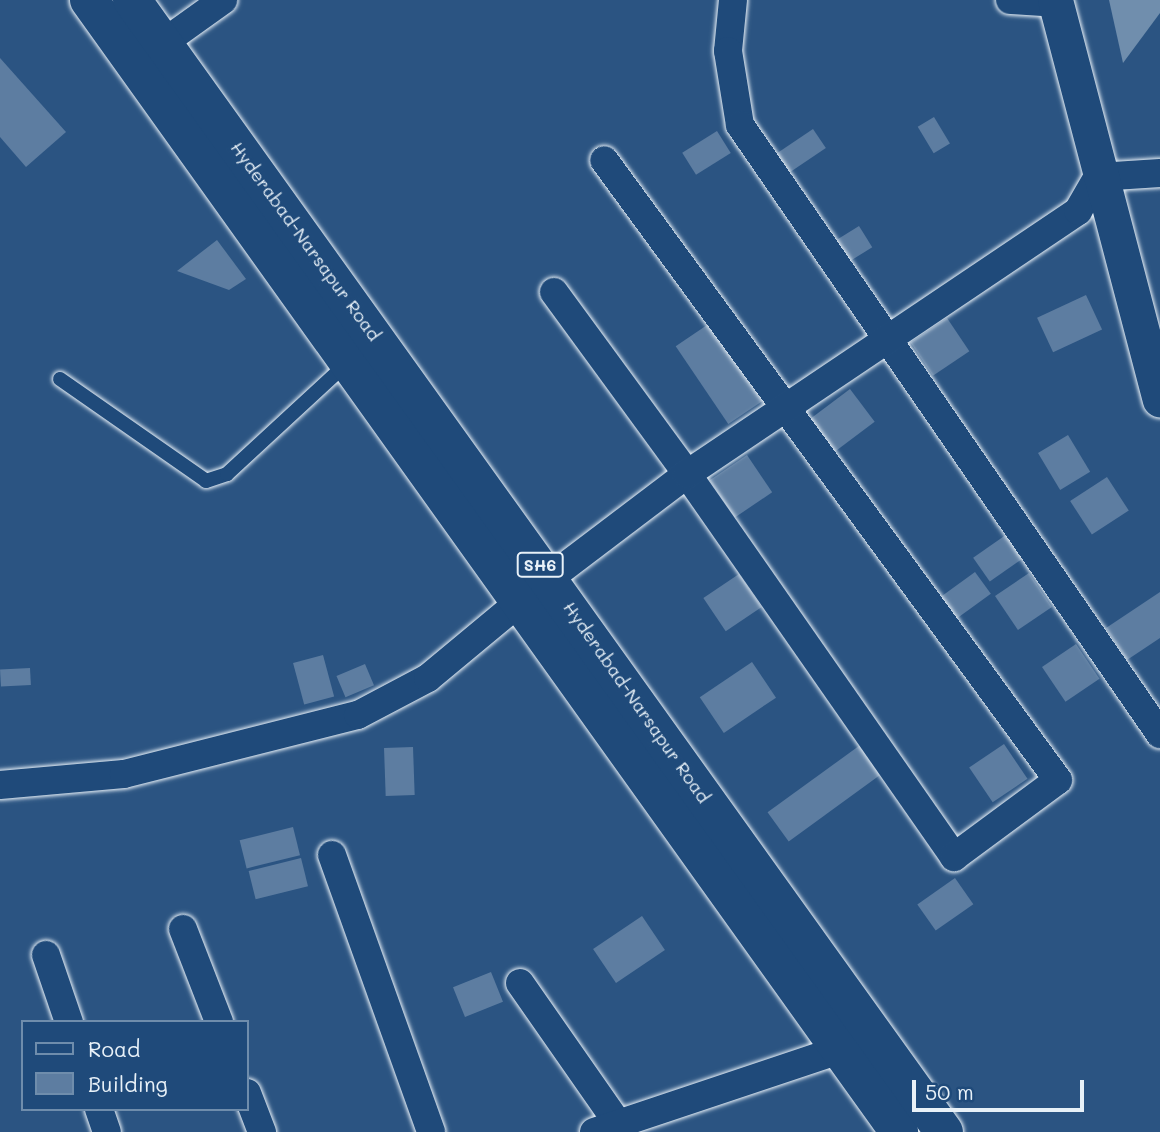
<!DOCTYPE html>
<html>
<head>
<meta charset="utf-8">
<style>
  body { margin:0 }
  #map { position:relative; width:1160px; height:1132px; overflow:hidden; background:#2b5482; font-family:Mali,sans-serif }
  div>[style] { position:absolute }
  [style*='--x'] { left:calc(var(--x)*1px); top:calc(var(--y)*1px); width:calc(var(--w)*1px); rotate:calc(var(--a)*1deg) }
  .water>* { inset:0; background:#708ead }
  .building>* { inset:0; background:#5d7da1; transform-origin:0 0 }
  .roads { filter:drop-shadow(0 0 2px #e8f1f8) drop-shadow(0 0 2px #e8f1f8) }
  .service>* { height:14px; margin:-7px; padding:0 7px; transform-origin:7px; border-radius:7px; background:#1f4a7a }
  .minor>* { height:28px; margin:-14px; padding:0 14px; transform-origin:14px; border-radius:14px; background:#1f4a7a }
  .tertiary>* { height:35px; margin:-17.5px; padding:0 17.5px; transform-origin:17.5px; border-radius:17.5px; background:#1f4a7a }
  .primary>* { height:38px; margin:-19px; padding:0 19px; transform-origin:19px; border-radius:19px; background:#1f4a7a }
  span { translate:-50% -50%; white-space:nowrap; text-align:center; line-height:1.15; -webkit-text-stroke:7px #1f4a7a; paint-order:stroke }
  .shield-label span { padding:2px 5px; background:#1f4a7a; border:2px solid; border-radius:5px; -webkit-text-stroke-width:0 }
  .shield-label { font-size:16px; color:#e8f1f8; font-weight:700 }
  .street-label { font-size:18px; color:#e8f1f8 }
  .legend { position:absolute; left:21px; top:1020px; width:228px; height:91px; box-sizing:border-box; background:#1f4a7a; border:2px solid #6f8dac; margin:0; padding:9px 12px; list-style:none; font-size:21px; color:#e8f1f8 }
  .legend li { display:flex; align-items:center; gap:14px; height:35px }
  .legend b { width:35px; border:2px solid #6f8dac }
  .scale { position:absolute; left:912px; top:1080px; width:172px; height:32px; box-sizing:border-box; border:4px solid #e8f1f8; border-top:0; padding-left:9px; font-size:21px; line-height:24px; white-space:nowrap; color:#e8f1f8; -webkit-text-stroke:5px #1f4a7a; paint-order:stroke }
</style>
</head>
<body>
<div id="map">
  <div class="water">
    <div style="clip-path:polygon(1109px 0,1160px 0,1160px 13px,1123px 63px)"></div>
  </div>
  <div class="building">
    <div style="clip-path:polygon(0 58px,66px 132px,26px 167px,0 137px)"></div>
    <div style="left:934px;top:117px;width:31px;height:19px;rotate:59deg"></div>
    <div style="left:813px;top:129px;width:23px;height:47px;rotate:56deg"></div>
    <div style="left:717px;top:131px;width:26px;height:41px;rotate:58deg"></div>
    <div style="left:859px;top:226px;width:25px;height:29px;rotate:58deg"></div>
    <div style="clip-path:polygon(217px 240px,246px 279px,229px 290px,177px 271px)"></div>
    <div style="left:1086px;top:295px;width:38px;height:54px;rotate:65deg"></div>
    <div style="left:947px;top:318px;width:40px;height:44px;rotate:56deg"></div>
    <div style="left:713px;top:321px;width:94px;height:45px;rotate:56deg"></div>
    <div style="left:850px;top:389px;width:41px;height:50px;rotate:53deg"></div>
    <div style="left:1068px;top:435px;width:43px;height:35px;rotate:59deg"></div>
    <div style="left:747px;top:455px;width:45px;height:45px;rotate:56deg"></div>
    <div style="left:1107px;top:477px;width:40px;height:44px;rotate:57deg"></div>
    <div style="left:1010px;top:532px;width:29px;height:45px;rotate:55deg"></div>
    <div style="left:975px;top:572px;width:27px;height:43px;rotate:54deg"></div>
    <div style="left:1029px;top:573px;width:41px;height:41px;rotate:56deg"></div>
    <div style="left:739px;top:574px;width:40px;height:43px;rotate:56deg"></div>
    <div style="clip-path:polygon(1160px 592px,1160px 638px,1127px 660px,1106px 628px)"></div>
    <div style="left:1076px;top:644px;width:42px;height:41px;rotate:56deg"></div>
    <div style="left:323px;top:655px;width:43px;height:31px;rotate:75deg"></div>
    <div style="left:752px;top:662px;width:43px;height:63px;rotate:56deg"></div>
    <div style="left:365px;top:664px;width:23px;height:31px;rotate:67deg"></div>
    <div style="left:30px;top:668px;width:17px;height:30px;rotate:87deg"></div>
    <div style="left:863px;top:743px;width:36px;height:118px;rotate:54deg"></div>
    <div style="left:1004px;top:744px;width:42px;height:42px;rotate:56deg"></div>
    <div style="left:413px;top:747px;width:48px;height:29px;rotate:88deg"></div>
    <div style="left:293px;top:827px;width:29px;height:55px;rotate:76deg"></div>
    <div style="left:301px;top:858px;width:29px;height:54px;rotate:76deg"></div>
    <div style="left:955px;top:878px;width:32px;height:46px;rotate:55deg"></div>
    <div style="left:642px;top:916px;width:41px;height:59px;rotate:56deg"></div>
    <div style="left:491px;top:972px;width:32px;height:41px;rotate:68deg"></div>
  </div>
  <div class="roads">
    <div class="service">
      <div style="--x:60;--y:379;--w:178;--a:34.9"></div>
      <div style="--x:206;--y:481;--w:22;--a:-18"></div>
      <div style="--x:227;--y:474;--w:162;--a:-42.7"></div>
    </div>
    <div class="minor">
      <div style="--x:733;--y:0;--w:51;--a:95.6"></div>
      <div style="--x:728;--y:51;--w:75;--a:80.8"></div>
      <div style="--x:740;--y:125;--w:740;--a:55.41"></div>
      <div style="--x:1010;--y:0;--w:46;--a:3.7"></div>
      <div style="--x:163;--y:43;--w:74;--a:-35.6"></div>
      <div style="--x:554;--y:292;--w:225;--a:53.8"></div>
      <div style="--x:687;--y:474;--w:467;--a:55.1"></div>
      <div style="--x:954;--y:857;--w:129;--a:-36.5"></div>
      <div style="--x:1058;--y:780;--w:768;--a:-126.21"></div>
      <div style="--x:550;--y:578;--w:172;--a:-37.2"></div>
      <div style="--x:687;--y:474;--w:471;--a:-33.9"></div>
      <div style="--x:1078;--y:211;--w:39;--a:-60"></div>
      <div style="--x:1098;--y:177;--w:62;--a:-3.7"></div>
      <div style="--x:0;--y:785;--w:124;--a:-5.1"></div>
      <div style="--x:124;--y:774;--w:241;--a:-14.2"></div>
      <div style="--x:358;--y:715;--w:79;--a:-27.9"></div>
      <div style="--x:428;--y:678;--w:122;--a:-39.7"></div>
      <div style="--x:332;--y:855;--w:294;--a:70.3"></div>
      <div style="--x:183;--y:929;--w:100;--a:68.8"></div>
      <div style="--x:46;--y:955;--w:71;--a:71.1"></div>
      <div style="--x:520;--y:983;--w:182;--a:55.1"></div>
      <div style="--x:247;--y:1093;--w:42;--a:69"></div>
      <div style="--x:99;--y:1109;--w:24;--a:71"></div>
      <div style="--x:594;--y:1132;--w:262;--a:-18.5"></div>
    </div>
    <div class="tertiary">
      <div style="--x:1055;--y:0;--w:413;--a:75.3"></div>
    </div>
    <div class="primary">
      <div style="--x:89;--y:0;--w:1392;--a:54.41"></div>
      <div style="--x:132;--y:0;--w:1393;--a:54.35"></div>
    </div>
  </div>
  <div class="shield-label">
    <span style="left:540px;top:565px">SH6</span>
  </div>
  <div class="street-label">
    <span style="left:306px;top:241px;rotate:54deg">Hyderabad-Narsapur Road</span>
    <span style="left:637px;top:702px;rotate:55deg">Hyderabad-Narsapur Road</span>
  </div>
  <ul class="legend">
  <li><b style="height:9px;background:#1f4a7a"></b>Road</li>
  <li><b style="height:19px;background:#5d7da1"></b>Building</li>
  </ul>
  <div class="scale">50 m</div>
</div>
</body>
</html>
